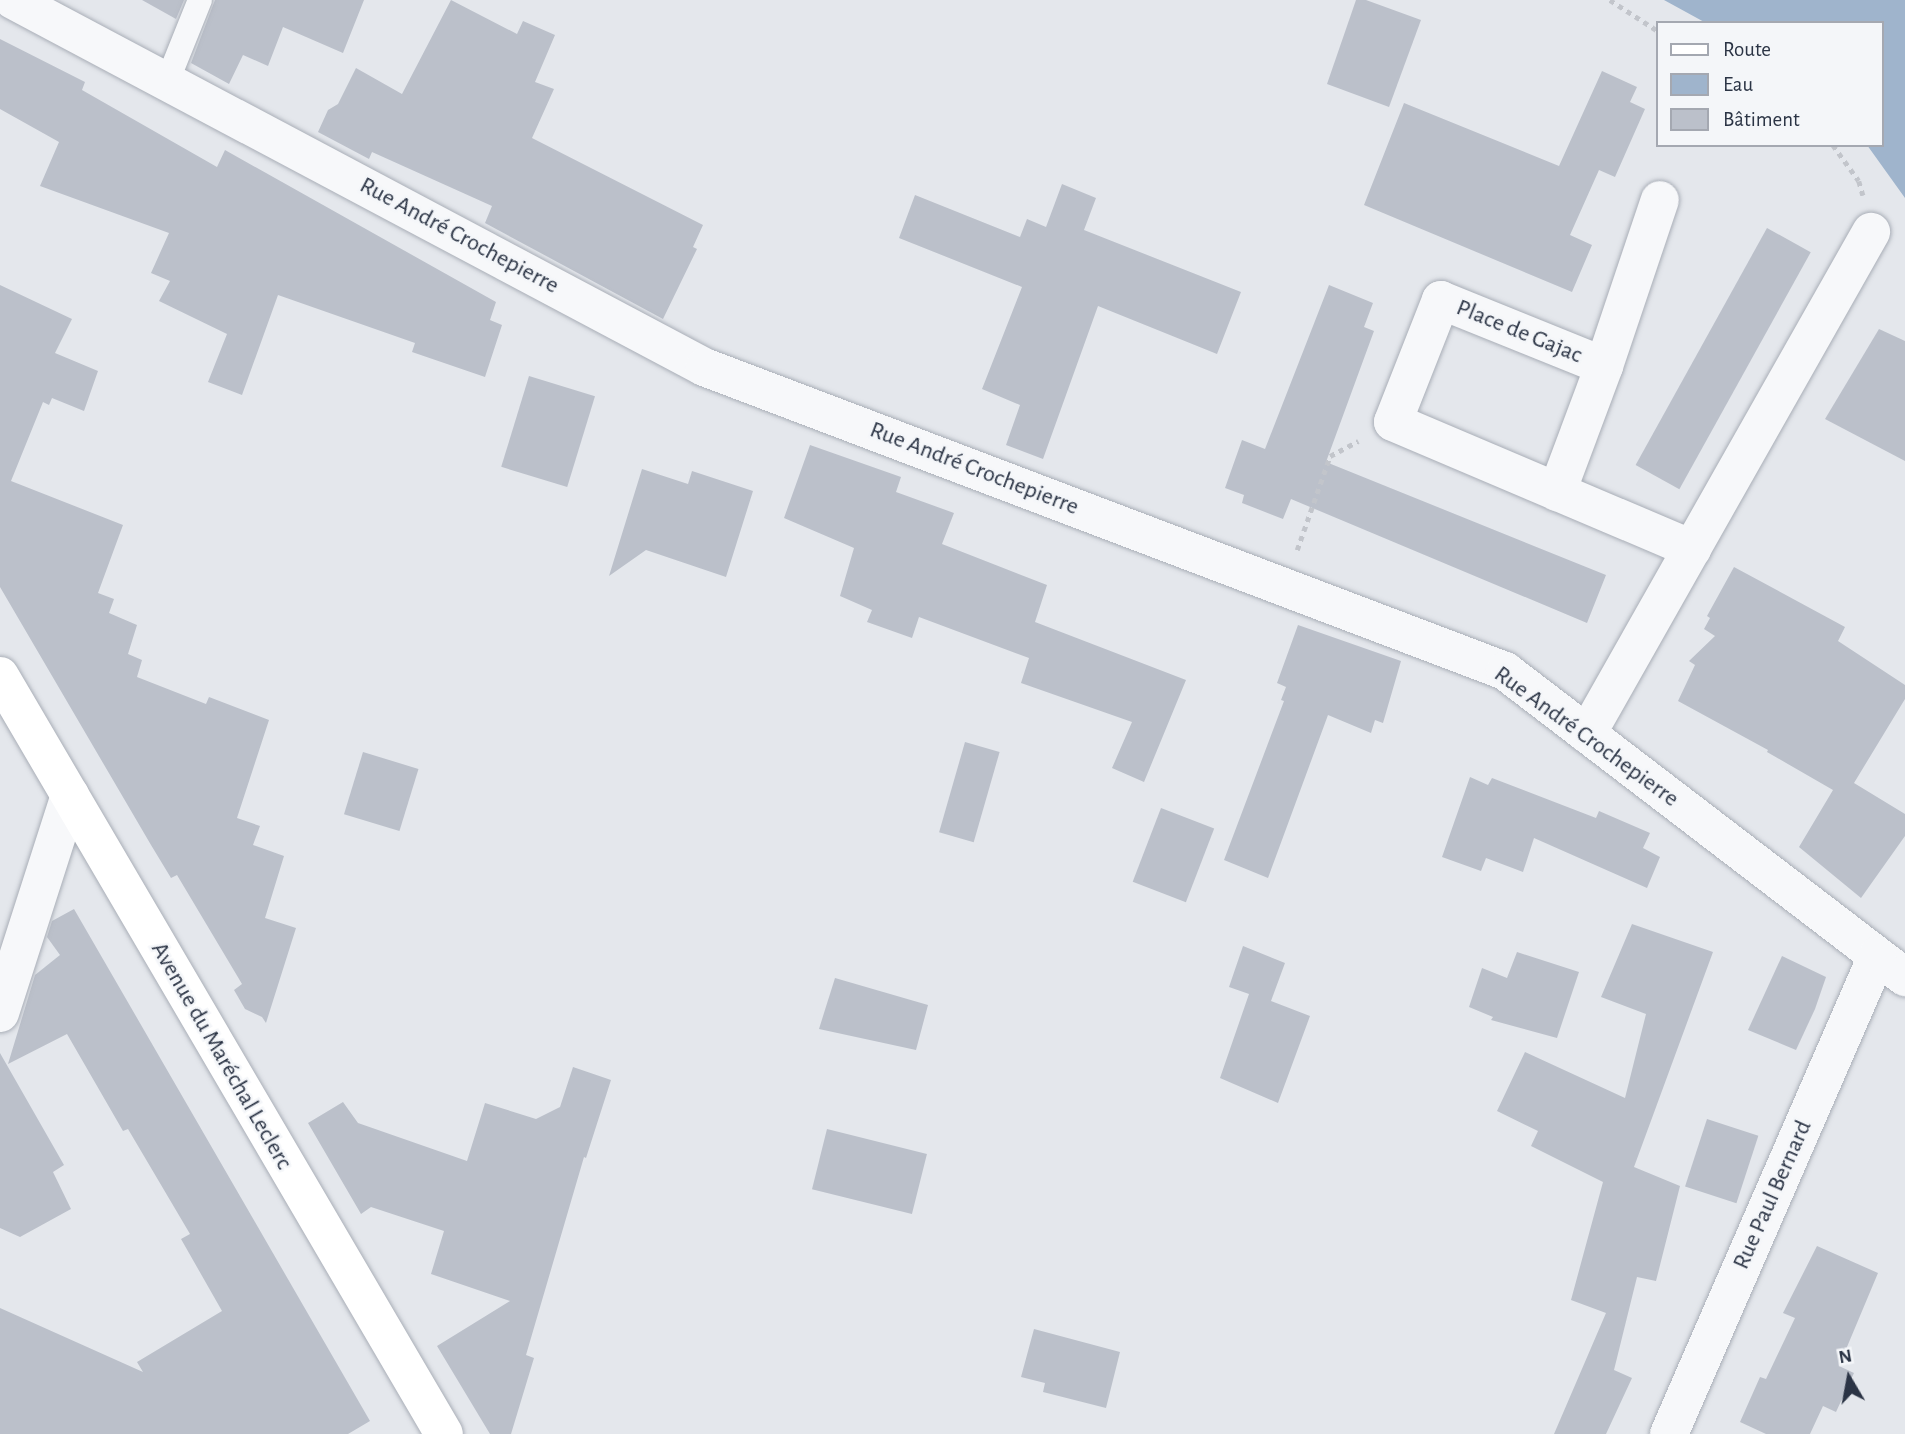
<!DOCTYPE html>
<html>
<head>
<meta charset="utf-8">
<style>
  body { margin:0 }
  #map { position:relative; width:1905px; height:1434px; overflow:hidden; background:#e4e7ec; font-family:"Alegreya Sans",sans-serif }
  div>[style] { position:absolute }
  [style*='--x'] { left:calc(var(--x)*1px); top:calc(var(--y)*1px); width:calc(var(--w)*1px); rotate:calc(var(--a)*1deg) }
  .water>* { inset:0; background:#9fb4cc }
  .building>* { inset:0; background:#bbc0ca; transform-origin:0 0 }
  .path>* { height:4.5px; margin-top:-2.25px; transform-origin:0; background:repeating-linear-gradient(90deg,#c2c5cb 0 5px,transparent 0 10px) }
  .roads { filter:drop-shadow(0 0 2px #a9aeb7) drop-shadow(0 0 2px #a9aeb7) }
  .service>* { height:24px; margin:-12px; padding:0 12px; transform-origin:12px; border-radius:12px; background:#f7f8fa }
  .minor>* { height:38px; margin:-19px; padding:0 19px; transform-origin:19px; border-radius:19px; background:#f7f8fa }
  .secondary>* { height:38px; margin:-19px; padding:0 19px; transform-origin:19px; border-radius:19px; background:#fff }
  span { translate:-50% -50%; white-space:nowrap; text-align:center; line-height:1.15; -webkit-text-stroke:5px #f4f6f9; paint-order:stroke }
  .street-label { font-size:24px; color:#2b3445 }
  .legend { position:absolute; left:1656px; top:21px; width:228px; height:126px; box-sizing:border-box; background:#f4f6f9; border:2px solid #a4a8b1; margin:0; padding:9px 12px; list-style:none; font-size:21px; color:#2b3445 }
  .legend li { display:flex; align-items:center; gap:14px; height:35px }
  .legend b { width:35px; border:2px solid #a4a8b1 }
  .north { position:absolute; left:1814px; top:1343px; width:70px; height:70px; -webkit-text-stroke:5px #f4f6f9; paint-order:stroke; rotate:350deg; font-size:19px; font-weight:700; line-height:28px; text-align:center; color:#2b3445 }
  .north::after { content:''; display:block; margin:auto; width:24px; height:32px; background:#2b3445; clip-path:polygon(50% 0,100% 100%,50% 72%,0 100%) }
</style>
</head>
<body>
<div id="map">
  <div class="water">
    <div style="clip-path:polygon(1664px 0,1905px 0,1905px 198px,1867px 145px,1882px 145px,1882px 23px,1706px 23px)"></div>
  </div>
  <div class="building">
    <div style="clip-path:polygon(142px 0,184px 0,176px 19px)"></div>
    <div style="clip-path:polygon(215px 0,364px 0,343px 53px,283px 27px,268px 66px,243px 55px,229px 84px,191px 63px)"></div>
    <div style="clip-path:polygon(451px 0,517px 34px,523px 21px,555px 35px,535px 82px,554px 89px,532px 138px,703px 225px,693px 247px,697px 249px,663px 319px,485px 223px,492px 206px,372px 152px,369px 159px,318px 132px,328px 110px,338px 104px,356px 68px,402px 94px)"></div>
    <div style="clip-path:polygon(1356px 0,1366px 0,1421px 20px,1389px 107px,1327px 84px)"></div>
    <div style="clip-path:polygon(0 39px,85px 82px,82px 90px,217px 167px,225px 150px,496px 302px,490px 320px,502px 325px,485px 377px,412px 352px,415px 343px,278px 295px,242px 395px,208px 382px,227px 334px,159px 301px,170px 281px,151px 273px,169px 233px,40px 186px,59px 142px,0 109px)"></div>
    <div style="clip-path:polygon(1602px 71px,1637px 87px,1630px 102px,1645px 109px,1615px 177px,1599px 170px,1570px 235px,1592px 245px,1572px 292px,1364px 205px,1404px 103px,1559px 166px)"></div>
    <div style="clip-path:polygon(1062px 184px,1096px 198px,1084px 230px,1241px 292px,1217px 354px,1098px 306px,1043px 459px,1006px 445px,1020px 405px,982px 389px,1022px 287px,899px 238px,915px 195px,1020px 237px,1027px 219px,1046px 227px)"></div>
    <div style="left:1767px;top:228px;width:50px;height:271px;rotate:29deg"></div>
    <div style="clip-path:polygon(0 285px,72px 319px,55px 353px,98px 371px,84px 411px,52px 398px,49px 405px,43px 402px,11px 481px,123px 525px,98px 593px,114px 599px,109px 613px,137px 625px,128px 654px,142px 660px,137px 677px,206px 704px,209px 697px,269px 720px,237px 818px,260px 826px,253px 845px,284px 856px,265px 918px,296px 928px,266px 1023px,262px 1017px,245px 1009px,234px 990px,242px 984px,177px 875px,171px 878px,151px 845px,0 587px)"></div>
    <div style="clip-path:polygon(1329px 285px,1373px 303px,1364px 327px,1374px 331px,1326px 462px,1606px 575px,1587px 623px,1291px 499px,1283px 519px,1242px 503px,1244px 495px,1225px 488px,1242px 440px,1265px 449px)"></div>
    <div style="clip-path:polygon(1879px 329px,1905px 341px,1905px 461px,1825px 419px)"></div>
    <div style="left:529px;top:376px;width:69px;height:95px;rotate:17deg"></div>
    <div style="clip-path:polygon(810px 445px,901px 477px,896px 492px,954px 513px,942px 544px,1047px 585px,1035px 622px,1186px 680px,1144px 782px,1112px 768px,1132px 722px,1021px 683px,1029px 658px,919px 617px,912px 638px,867px 622px,872px 610px,840px 596px,854px 548px,784px 518px)"></div>
    <div style="clip-path:polygon(642px 469px,688px 484px,692px 471px,753px 491px,726px 577px,646px 550px,609px 576px)"></div>
    <div style="clip-path:polygon(1734px 567px,1845px 627px,1838px 641px,1905px 685px,1905px 699px,1854px 783px,1905px 814px,1905px 836px,1861px 898px,1799px 847px,1833px 790px,1767px 752px,1768px 750px,1678px 701px,1695px 665px,1689px 661px,1715px 636px,1704px 629px,1710px 618px,1707px 616px)"></div>
    <div style="clip-path:polygon(1298px 625px,1401px 661px,1383px 723px,1375px 720px,1371px 733px,1328px 715px,1268px 878px,1224px 860px,1284px 701px,1281px 700px,1286px 687px,1277px 683px)"></div>
    <div style="left:965px;top:742px;width:36px;height:94px;rotate:16deg"></div>
    <div style="left:363px;top:752px;width:58px;height:65px;rotate:17deg"></div>
    <div style="clip-path:polygon(1470px 777px,1488px 785px,1492px 778px,1596px 818px,1599px 811px,1650px 833px,1643px 848px,1660px 857px,1647px 888px,1534px 838px,1523px 872px,1486px 858px,1481px 871px,1442px 857px)"></div>
    <div style="left:1161px;top:808px;width:57px;height:79px;rotate:21deg"></div>
    <div style="clip-path:polygon(74px 909px,370px 1421px,348px 1434px,0 1434px,0 1308px,143px 1372px,137px 1362px,222px 1311px,181px 1239px,190px 1234px,128px 1129px,123px 1131px,67px 1034px,8px 1064px,35px 975px,60px 955px,47px 937px,52px 921px)"></div>
    <div style="clip-path:polygon(1632px 924px,1713px 952px,1634px 1167px,1680px 1186px,1656px 1281px,1637px 1277px,1614px 1370px,1632px 1378px,1606px 1434px,1554px 1434px,1606px 1313px,1571px 1300px,1603px 1182px,1531px 1146px,1538px 1131px,1497px 1111px,1525px 1052px,1625px 1098px,1646px 1014px,1601px 997px)"></div>
    <div style="clip-path:polygon(1243px 946px,1285px 963px,1271px 1001px,1310px 1016px,1278px 1103px,1220px 1078px,1249px 994px,1229px 987px)"></div>
    <div style="clip-path:polygon(1517px 952px,1579px 972px,1557px 1038px,1491px 1020px,1493px 1017px,1469px 1007px,1482px 968px,1507px 978px)"></div>
    <div style="clip-path:polygon(1782px 956px,1826px 977px,1815px 1009px,1796px 1050px,1748px 1030px)"></div>
    <div style="clip-path:polygon(835px 978px,928px 1005px,916px 1050px,819px 1029px)"></div>
    <div style="clip-path:polygon(0 1053px,64px 1165px,53px 1172px,71px 1209px,20px 1237px,0 1228px)"></div>
    <div style="clip-path:polygon(573px 1067px,611px 1080px,586px 1158px,584px 1157px,526px 1355px,534px 1358px,511px 1434px,490px 1434px,437px 1346px,510px 1301px,431px 1274px,444px 1231px,371px 1207px,361px 1214px,308px 1123px,343px 1102px,358px 1123px,467px 1161px,485px 1103px,536px 1119px,560px 1107px)"></div>
    <div style="left:1707px;top:1119px;width:54px;height:71px;rotate:18deg"></div>
    <div style="left:827px;top:1129px;width:103px;height:62px;rotate:14deg"></div>
    <div style="clip-path:polygon(1817px 1246px,1878px 1273px,1839px 1366px,1854px 1373px,1836px 1412px,1823px 1406px,1810px 1434px,1766px 1434px,1740px 1422px,1760px 1377px,1766px 1379px,1795px 1318px,1783px 1313px)"></div>
    <div style="clip-path:polygon(1034px 1329px,1120px 1352px,1106px 1408px,1043px 1392px,1045px 1383px,1021px 1377px)"></div>
  </div>
  <div class="path">
    <div style="--x:1610;--y:0;--w:57;--a:32.9"></div>
    <div style="--x:1833;--y:145;--w:44;--a:54.2"></div>
    <div style="--x:1859;--y:181;--w:15;--a:74"></div>
    <div style="--x:1297;--y:550;--w:100;--a:-70.7"></div>
    <div style="--x:1330;--y:456;--w:32;--a:-28"></div>
  </div>
  <div class="roads">
    <div class="service">
      <div style="--x:167;--y:82;--w:88;--a:-68.1"></div>
    </div>
    <div class="minor">
      <div style="--x:13;--y:0;--w:782;--a:27.97"></div>
      <div style="--x:704;--y:367;--w:857;--a:20.78"></div>
      <div style="--x:1505;--y:671;--w:504;--a:37.42"></div>
      <div style="--x:1604;--y:366;--w:175;--a:-71.4"></div>
      <div style="--x:1557;--y:492;--w:134;--a:-69.5"></div>
      <div style="--x:1604;--y:366;--w:176;--a:-158"></div>
      <div style="--x:1441;--y:300;--w:131;--a:111.5"></div>
      <div style="--x:1393;--y:422;--w:325;--a:23"></div>
      <div style="--x:1587;--y:734;--w:577;--a:-60.5"></div>
      <div style="--x:0;--y:1013;--w:229;--a:-72.2"></div>
      <div style="--x:1669;--y:1434;--w:521;--a:-66.48"></div>
    </div>
    <div class="secondary">
      <div style="--x:0;--y:676;--w:878;--a:59.64"></div>
    </div>
  </div>
  <div class="street-label">
    <span style="left:459px;top:236px;rotate:28deg">Rue André Crochepierre</span>
    <span style="left:1519px;top:332px;rotate:22deg">Place de Gajac</span>
    <span style="left:974px;top:469px;rotate:21deg">Rue André Crochepierre</span>
    <span style="left:1586px;top:737px;rotate:36deg">Rue André Crochepierre</span>
    <span style="left:221px;top:1056px;rotate:60deg">Avenue du Maréchal Leclerc</span>
    <span style="left:1773px;top:1195px;rotate:-66deg">Rue Paul Bernard</span>
  </div>
  <ul class="legend">
  <li><b style="height:9px;background:#fff"></b>Route</li>
  <li><b style="height:19px;background:#9fb4cc"></b>Eau</li>
  <li><b style="height:19px;background:#bbc0ca"></b>Bâtiment</li>
  </ul>
  <div class="north">N</div>
</div>
</body>
</html>
